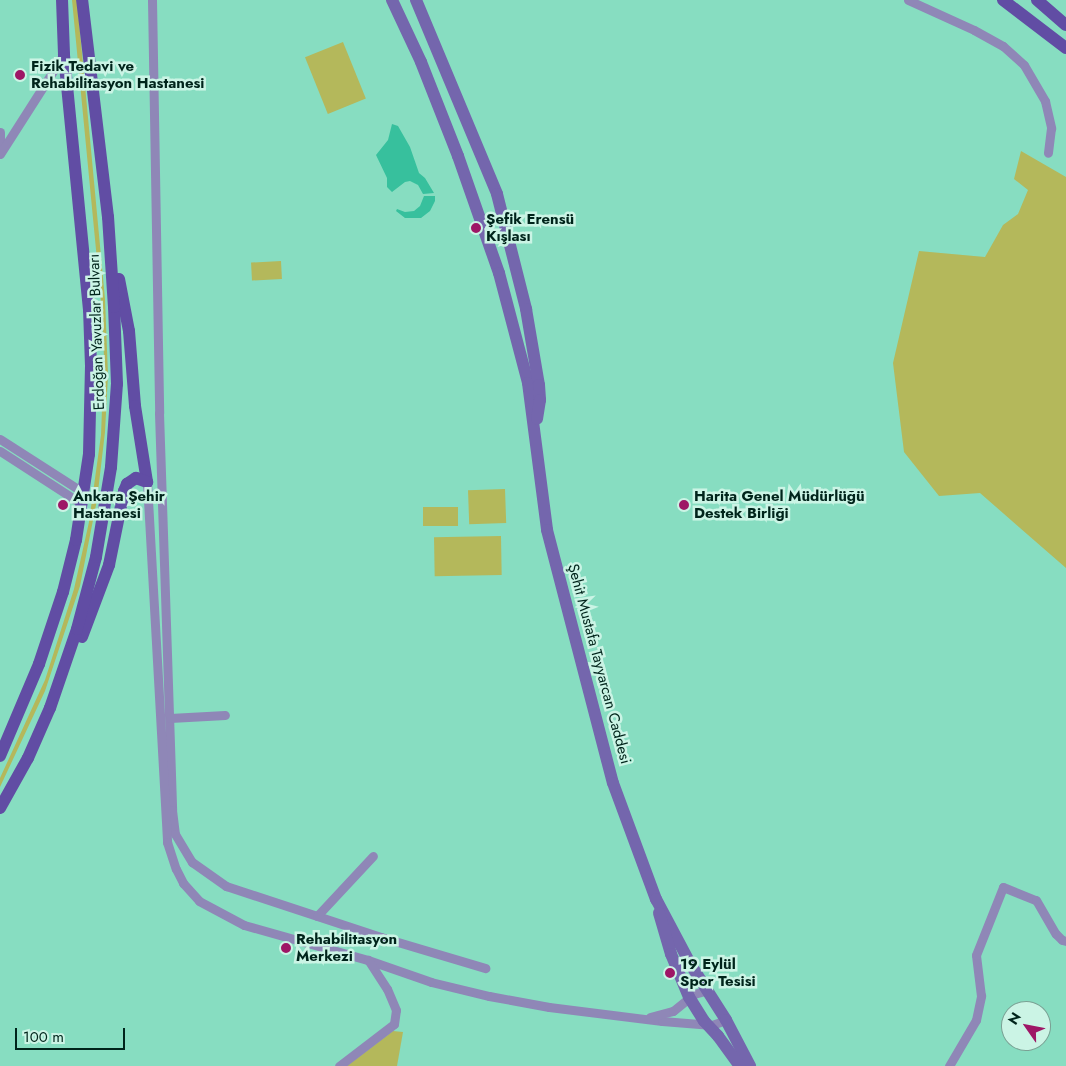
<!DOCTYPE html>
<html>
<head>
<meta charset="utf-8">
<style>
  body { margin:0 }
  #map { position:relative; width:1066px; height:1066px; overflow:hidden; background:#87ddc1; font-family:Jost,sans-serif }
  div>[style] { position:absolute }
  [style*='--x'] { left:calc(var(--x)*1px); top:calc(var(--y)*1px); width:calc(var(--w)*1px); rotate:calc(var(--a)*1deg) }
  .green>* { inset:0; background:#b4b85b; transform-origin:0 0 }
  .water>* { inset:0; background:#37c09d }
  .minor>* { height:9px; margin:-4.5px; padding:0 4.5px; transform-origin:4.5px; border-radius:4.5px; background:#8f87b7 }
  .secondary>* { height:12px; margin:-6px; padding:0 6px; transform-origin:6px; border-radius:6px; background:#7466ad }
  .primary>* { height:12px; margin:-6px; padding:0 6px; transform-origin:6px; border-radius:6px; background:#614da4 }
  .dots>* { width:14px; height:14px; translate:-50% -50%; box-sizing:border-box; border:2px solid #cbf4e5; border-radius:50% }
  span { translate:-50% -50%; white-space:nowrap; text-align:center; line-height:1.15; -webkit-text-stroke:5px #cbf4e5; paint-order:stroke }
  .poi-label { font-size:15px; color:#00241b; font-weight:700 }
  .left { translate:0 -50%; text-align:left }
  .street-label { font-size:15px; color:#00241b }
  .north { position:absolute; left:1001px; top:1001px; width:50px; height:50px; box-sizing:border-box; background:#cbf4e5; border:1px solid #7aa194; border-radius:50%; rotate:303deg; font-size:14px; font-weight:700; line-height:20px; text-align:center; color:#00241b }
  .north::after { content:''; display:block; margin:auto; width:18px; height:22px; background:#9e1766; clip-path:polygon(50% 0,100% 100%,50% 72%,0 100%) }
  .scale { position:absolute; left:15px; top:1028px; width:110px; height:22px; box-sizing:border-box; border:2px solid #00241b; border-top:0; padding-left:6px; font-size:15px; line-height:18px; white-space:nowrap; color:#00241b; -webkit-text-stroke:4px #cbf4e5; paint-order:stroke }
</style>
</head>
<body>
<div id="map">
  <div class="green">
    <div style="clip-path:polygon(72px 0,77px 0,105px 299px,108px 375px,105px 432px,97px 500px,80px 586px,45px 691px,0 787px,0 778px,45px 680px,74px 589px,89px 522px,101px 435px,104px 357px,102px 312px)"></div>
    <div style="left:343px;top:42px;width:61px;height:41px;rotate:68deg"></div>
    <div style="clip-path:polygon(1021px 151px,1066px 177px,1066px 568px,980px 493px,939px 496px,904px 452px,893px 363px,919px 251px,985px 257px,1003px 225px,1018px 214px,1028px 190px,1014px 179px)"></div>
    <div style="left:281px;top:261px;width:18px;height:30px;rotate:87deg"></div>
    <div style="left:505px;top:489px;width:34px;height:37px;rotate:88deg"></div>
    <div style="left:458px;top:507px;width:19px;height:35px;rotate:90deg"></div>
    <div style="left:501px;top:536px;width:39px;height:67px;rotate:89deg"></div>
    <div style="clip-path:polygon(393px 1031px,403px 1032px,397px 1066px,347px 1066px)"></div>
  </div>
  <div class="water">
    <div style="clip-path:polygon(392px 124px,398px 126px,410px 147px,419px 173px,425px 178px,434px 193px,423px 194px,418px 185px,410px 181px,405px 182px,392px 192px,387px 187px,387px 178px,376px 155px,388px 140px)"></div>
    <div style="clip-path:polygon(424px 196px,435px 196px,435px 201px,430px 211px,421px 218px,405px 218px,396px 211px,397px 209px,405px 212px,414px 211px,420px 206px)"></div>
  </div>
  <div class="minor">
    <div style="--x:152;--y:0;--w:413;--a:89"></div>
    <div style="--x:159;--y:413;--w:397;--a:88.1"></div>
    <div style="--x:172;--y:810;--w:24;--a:83"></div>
    <div style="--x:175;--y:834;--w:33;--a:59"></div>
    <div style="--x:192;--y:862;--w:42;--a:35.2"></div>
    <div style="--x:226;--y:886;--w:163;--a:18.2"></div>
    <div style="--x:381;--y:937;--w:109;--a:16.6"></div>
    <div style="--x:908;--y:0;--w:72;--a:24.4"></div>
    <div style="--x:974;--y:30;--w:33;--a:29"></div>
    <div style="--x:1003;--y:46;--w:28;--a:42"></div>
    <div style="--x:1024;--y:65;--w:42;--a:59.7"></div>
    <div style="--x:1045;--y:101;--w:28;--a:77"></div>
    <div style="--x:1051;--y:128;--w:25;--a:97"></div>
    <div style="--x:0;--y:132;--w:15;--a:90"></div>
    <div style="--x:0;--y:154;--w:119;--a:-57.4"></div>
    <div style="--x:0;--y:439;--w:100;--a:32.7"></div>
    <div style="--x:0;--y:451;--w:98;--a:32.9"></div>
    <div style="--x:147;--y:482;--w:361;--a:86.8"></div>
    <div style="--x:167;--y:842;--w:28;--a:72"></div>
    <div style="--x:176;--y:869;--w:16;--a:63"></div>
    <div style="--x:183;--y:883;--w:24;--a:48"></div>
    <div style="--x:199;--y:901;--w:51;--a:28.1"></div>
    <div style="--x:244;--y:925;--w:129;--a:15.8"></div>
    <div style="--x:368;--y:960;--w:67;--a:19.2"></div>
    <div style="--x:431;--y:982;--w:60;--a:13.6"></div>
    <div style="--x:489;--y:996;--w:61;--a:10.4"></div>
    <div style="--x:549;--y:1007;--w:114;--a:7.1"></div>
    <div style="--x:662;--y:1021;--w:50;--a:4.6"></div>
    <div style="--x:712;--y:1025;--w:15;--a:-20"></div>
    <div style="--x:170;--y:718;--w:55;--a:-3.1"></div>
    <div style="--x:317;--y:916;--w:82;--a:-47"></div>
    <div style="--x:650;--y:1017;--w:24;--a:-15"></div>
    <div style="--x:673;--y:1011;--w:27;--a:-39"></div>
    <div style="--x:694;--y:994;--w:15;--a:-16"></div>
    <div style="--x:339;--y:1066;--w:69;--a:-37.4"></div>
    <div style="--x:394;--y:1024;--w:14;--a:-82"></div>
    <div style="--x:396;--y:1010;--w:23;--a:-113"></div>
    <div style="--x:387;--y:989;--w:35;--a:-123"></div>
    <div style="--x:949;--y:1066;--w:53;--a:-59.6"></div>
    <div style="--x:976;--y:1020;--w:25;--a:-78"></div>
    <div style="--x:981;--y:996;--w:41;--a:-97"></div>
    <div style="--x:976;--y:955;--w:73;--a:-68.3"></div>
    <div style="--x:1003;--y:887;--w:35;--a:22"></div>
    <div style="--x:1036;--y:900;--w:39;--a:60"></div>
    <div style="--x:1056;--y:934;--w:8;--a:45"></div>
    <div style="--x:1062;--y:940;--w:4;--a:14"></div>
  </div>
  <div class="secondary">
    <div style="--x:392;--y:0;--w:68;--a:64.9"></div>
    <div style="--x:421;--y:62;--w:101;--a:68.5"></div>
    <div style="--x:458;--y:156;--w:124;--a:70.7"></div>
    <div style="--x:499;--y:273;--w:114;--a:75.2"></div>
    <div style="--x:528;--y:383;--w:148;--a:82.6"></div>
    <div style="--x:547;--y:530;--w:261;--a:75.4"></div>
    <div style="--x:613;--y:783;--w:124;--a:69.7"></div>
    <div style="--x:656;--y:899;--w:75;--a:62.1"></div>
    <div style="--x:691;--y:965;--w:65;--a:57.5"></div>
    <div style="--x:726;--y:1020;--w:52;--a:62.4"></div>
    <div style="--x:416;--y:0;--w:210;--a:67.3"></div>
    <div style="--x:497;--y:194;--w:119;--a:75.8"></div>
    <div style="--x:526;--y:309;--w:77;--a:80.3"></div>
    <div style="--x:539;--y:385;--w:15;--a:86"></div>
    <div style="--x:540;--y:400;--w:19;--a:99"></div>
    <div style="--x:659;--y:913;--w:43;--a:73.7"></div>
    <div style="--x:671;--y:954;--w:47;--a:67.3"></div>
    <div style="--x:689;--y:997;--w:28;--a:58"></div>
    <div style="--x:704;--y:1021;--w:21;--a:47"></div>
    <div style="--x:718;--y:1036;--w:37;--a:54"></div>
  </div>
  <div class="primary">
    <div style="--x:1003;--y:0;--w:79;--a:37.3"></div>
    <div style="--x:1037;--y:0;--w:38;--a:41"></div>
    <div style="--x:119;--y:279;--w:53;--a:79.1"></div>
    <div style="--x:129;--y:331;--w:75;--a:85.4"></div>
    <div style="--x:135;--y:406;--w:77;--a:81"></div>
    <div style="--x:82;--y:637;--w:77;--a:-69.4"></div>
    <div style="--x:109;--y:565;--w:76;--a:-78.5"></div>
    <div style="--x:124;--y:491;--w:8;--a:-67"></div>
    <div style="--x:127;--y:484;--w:11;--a:-34"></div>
    <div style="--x:136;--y:478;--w:12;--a:20"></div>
    <div style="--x:0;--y:756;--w:100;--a:-67"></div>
    <div style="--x:39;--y:664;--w:76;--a:-71.6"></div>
    <div style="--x:63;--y:592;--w:54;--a:-76"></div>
    <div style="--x:76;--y:540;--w:87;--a:-81.4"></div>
    <div style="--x:89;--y:454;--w:88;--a:-88.7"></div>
    <div style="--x:91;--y:366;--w:56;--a:-92"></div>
    <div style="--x:89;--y:310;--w:257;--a:-95.6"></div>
    <div style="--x:64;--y:54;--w:54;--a:-92.1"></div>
    <div style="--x:0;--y:808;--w:57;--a:-60.8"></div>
    <div style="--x:28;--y:758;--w:55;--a:-66.3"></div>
    <div style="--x:50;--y:708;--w:83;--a:-71.1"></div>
    <div style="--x:77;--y:629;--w:74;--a:-75.2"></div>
    <div style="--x:96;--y:557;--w:91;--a:-80.5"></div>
    <div style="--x:111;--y:467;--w:83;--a:-85.9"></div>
    <div style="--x:117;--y:384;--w:77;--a:-92.2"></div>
    <div style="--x:114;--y:307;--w:90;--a:-93.8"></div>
    <div style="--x:108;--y:217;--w:219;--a:-96.8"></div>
  </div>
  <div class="dots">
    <div style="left:20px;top:75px;background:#9e1766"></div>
    <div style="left:476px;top:228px;background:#9e1766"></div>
    <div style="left:63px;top:505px;background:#9e1766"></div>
    <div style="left:684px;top:505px;background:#9e1766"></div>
    <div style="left:286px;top:948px;background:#9e1766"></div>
    <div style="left:670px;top:973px;background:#9e1766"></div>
  </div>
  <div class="poi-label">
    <span class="left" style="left:31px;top:75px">Fizik Tedavi ve<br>Rehabilitasyon Hastanesi</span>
    <span class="left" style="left:486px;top:228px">Şefik Erensü<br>Kışlası</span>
    <span class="left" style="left:73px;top:505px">Ankara Şehir<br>Hastanesi</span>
    <span class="left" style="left:694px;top:505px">Harita Genel Müdürlüğü<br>Destek Birliği</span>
    <span class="left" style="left:296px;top:948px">Rehabilitasyon<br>Merkezi</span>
    <span class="left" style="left:680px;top:973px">19 Eylül<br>Spor Tesisi</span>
  </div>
  <div class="street-label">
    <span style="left:97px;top:332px;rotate:-92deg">Erdoğan Yavuzlar Bulvarı</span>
    <span style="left:599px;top:664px;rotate:75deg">Şehit Mustafa Tayyarcan Caddesi</span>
  </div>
  <div class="north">N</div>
  <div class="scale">100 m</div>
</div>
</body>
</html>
